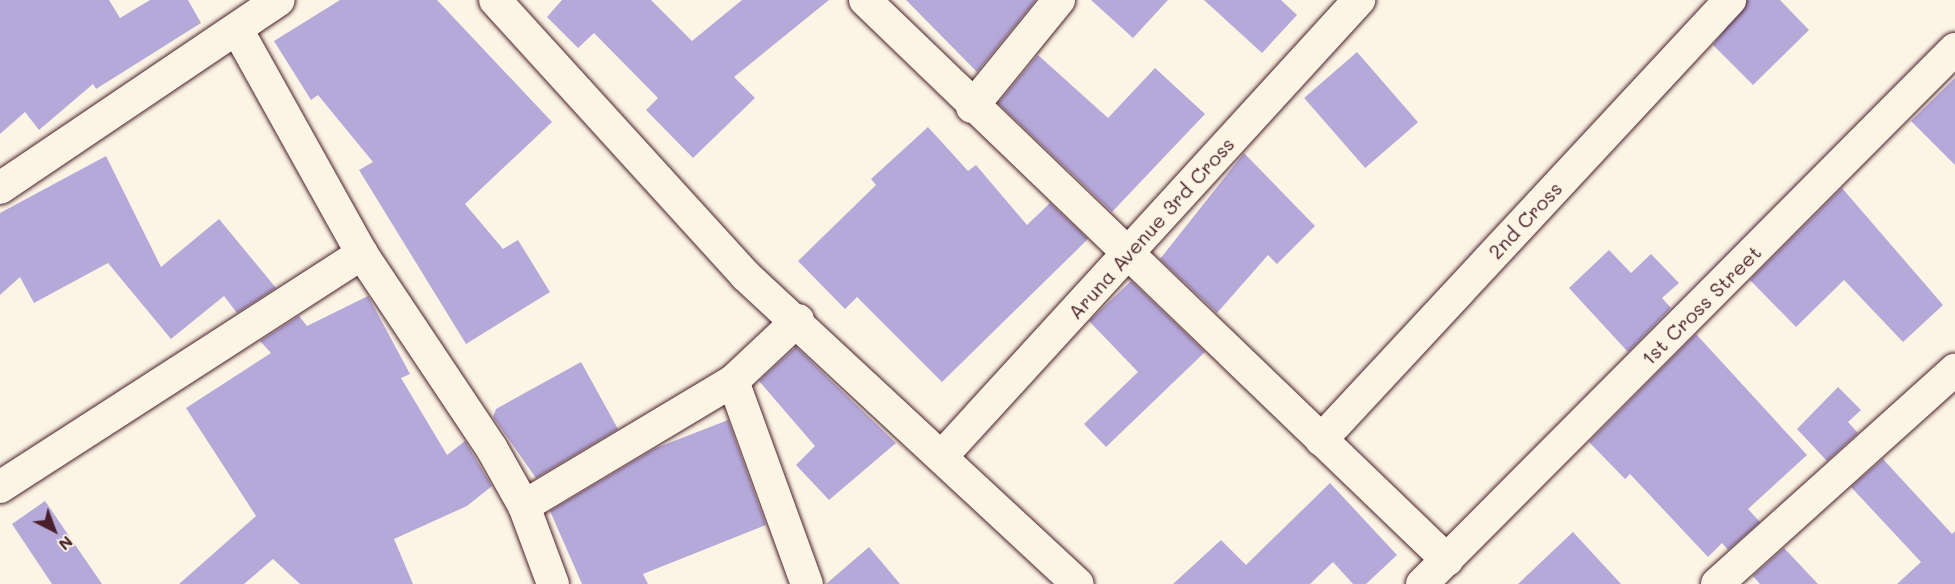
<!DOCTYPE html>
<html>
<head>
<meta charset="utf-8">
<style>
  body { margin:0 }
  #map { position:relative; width:1955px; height:584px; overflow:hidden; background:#fcf5e5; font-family:Mali,sans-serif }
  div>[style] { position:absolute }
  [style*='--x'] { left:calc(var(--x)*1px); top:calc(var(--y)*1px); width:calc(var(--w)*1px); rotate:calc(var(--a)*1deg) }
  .building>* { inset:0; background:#b5a9da; transform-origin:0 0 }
  .roads { filter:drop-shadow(0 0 2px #4a1f2b) drop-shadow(0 0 2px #4a1f2b) }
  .minor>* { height:32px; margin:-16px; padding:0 16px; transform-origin:16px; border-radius:16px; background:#fcf5e5 }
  span { translate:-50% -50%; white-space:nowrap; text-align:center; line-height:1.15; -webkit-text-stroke:5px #fcf5e5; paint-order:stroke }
  .street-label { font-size:20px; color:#4a1f2b }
  .north { position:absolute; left:24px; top:500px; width:60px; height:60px; -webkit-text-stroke:4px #fcf5e5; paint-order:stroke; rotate:138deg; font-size:16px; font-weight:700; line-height:24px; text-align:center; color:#4a1f2b }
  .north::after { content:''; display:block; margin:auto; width:21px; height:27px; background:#4a1f2b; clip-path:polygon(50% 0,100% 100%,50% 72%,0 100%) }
</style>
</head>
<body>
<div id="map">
  <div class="building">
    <div style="clip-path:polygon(0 0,109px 0,120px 18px,150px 0,188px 0,201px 23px,96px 89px,93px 84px,39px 130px,25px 112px,0 134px)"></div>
    <div style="clip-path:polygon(340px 0,437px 0,552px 122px,465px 204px,503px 249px,518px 240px,550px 292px,466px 344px,359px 170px,373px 162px,318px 95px,311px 100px,274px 41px)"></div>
    <div style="clip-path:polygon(562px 0,651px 0,692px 41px,742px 0,829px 0,734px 77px,755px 98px,693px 158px,646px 110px,658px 98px,594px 33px,578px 48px,547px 17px)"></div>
    <div style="clip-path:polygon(906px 0,1036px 0,977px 72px)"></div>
    <div style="clip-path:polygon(1091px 0,1168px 0,1133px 38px)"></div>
    <div style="clip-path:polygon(1204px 0,1281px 0,1297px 15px,1262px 53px)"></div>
    <div style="clip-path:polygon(1747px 0,1780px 0,1809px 30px,1753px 85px,1713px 45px)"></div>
    <div style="left:1357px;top:52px;width:93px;height:70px;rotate:49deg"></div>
    <div style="clip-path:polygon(1038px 55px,1108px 118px,1155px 68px,1205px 114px,1112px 212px,998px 103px)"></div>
    <div style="clip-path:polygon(1955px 78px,1955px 165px,1911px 121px)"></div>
    <div style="clip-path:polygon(928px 127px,968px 171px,976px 165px,1027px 225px,1050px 203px,1088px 239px,942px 382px,857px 297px,845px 309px,798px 261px,876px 185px,871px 179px)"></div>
    <div style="clip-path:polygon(1244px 153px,1315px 226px,1277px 264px,1268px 255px,1217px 313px,1160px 259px)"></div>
    <div style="clip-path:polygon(106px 156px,161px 267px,219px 219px,276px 288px,237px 313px,224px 296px,171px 339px,108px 263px,34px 303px,20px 277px,0 295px,0 213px)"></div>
    <div style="clip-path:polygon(1842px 188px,1943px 305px,1903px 342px,1844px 280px,1796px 327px,1750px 280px)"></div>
    <div style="clip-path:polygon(1609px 250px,1631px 273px,1651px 254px,1679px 283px,1662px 298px,1671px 308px,1628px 352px,1569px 288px)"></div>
    <div style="clip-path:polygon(1131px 281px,1205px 352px,1106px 447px,1084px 424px,1138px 372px,1089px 321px)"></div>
    <div style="clip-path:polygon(368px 296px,410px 374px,401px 378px,447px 455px,465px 441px,492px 486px,467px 506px,394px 539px,413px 584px,300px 584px,273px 559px,244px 584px,179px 584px,256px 516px,186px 408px,271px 353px,260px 341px,299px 316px,307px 326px)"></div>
    <div style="clip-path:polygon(1696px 334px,1807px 455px,1748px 509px,1760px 522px,1728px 550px,1722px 543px,1708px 557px,1630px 474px,1625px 479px,1589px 442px)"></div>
    <div style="clip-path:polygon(796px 347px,896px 443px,829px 500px,796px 465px,815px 446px,759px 381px)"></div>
    <div style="clip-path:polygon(581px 362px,618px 429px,536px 478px,493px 417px,496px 409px)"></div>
    <div style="clip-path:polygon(1838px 387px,1861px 410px,1848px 422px,1858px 433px,1827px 461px,1797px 429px)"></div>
    <div style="clip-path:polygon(728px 420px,766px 525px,643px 574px,648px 584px,582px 584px,550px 511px,656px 448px)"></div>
    <div style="clip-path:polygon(1883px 459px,1952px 534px,1955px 531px,1955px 584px,1897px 584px,1921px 562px,1851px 487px)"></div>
    <div style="clip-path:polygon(1330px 483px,1397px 555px,1366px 584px,1353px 584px,1333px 562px,1310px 584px,1173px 584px,1221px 540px,1246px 565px)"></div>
    <div style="clip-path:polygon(45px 501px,102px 584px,52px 584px,12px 524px)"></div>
    <div style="clip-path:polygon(1573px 532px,1621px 584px,1518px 584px)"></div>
    <div style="clip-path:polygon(869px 547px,900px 584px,826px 584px)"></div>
    <div style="clip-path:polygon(1784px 548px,1818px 584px,1760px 584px,1753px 576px)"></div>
  </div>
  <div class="roads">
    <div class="minor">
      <div style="--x:495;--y:0;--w:372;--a:47.7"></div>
      <div style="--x:745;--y:275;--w:454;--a:42.9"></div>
      <div style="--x:865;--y:0;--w:808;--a:43.9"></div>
      <div style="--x:238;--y:31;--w:255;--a:60.9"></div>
      <div style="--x:362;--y:254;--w:234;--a:56.3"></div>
      <div style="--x:492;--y:449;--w:65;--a:60.7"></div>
      <div style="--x:524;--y:506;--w:83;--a:69.6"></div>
      <div style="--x:972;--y:107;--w:138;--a:-50.9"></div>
      <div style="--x:0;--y:188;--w:336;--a:-34"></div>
      <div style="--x:798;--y:320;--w:89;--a:136.8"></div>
      <div style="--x:733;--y:381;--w:216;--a:70"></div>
      <div style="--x:1321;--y:440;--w:601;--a:-47.09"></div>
      <div style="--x:943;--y:455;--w:617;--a:-47.56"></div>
      <div style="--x:0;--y:487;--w:431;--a:-32.8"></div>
      <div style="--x:524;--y:506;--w:244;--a:-30.9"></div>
      <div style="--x:1422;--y:584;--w:755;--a:-45.11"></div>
      <div style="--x:1717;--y:584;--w:320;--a:-42"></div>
    </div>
  </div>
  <div class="street-label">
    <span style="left:1525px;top:220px;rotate:-47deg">2nd Cross</span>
    <span style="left:1151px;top:228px;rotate:-48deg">Aruna Avenue 3rd Cross</span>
    <span style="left:1701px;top:305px;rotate:-45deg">1st Cross Street</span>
  </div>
  <div class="north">N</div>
</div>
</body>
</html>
